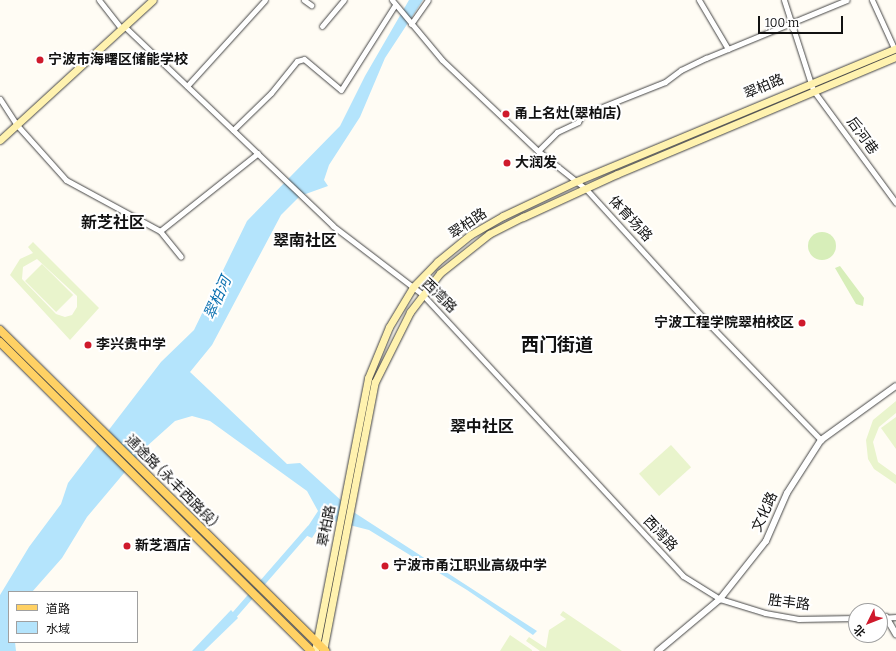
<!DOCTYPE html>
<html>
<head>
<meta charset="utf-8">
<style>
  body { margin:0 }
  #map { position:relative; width:896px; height:651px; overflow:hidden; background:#fffcf4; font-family:Bitter,"Noto Sans SC",serif }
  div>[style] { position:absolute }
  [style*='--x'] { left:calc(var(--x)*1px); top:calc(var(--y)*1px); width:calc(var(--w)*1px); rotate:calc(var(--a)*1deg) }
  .green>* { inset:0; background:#d7eeb9 }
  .round { border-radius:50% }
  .pitch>* { inset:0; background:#e9f4cc; transform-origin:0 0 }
  .water>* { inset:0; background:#b4e4fc }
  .canal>* { height:6px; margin:-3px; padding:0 3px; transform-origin:3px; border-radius:3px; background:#b4e4fc }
  .roads { filter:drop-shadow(0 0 1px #444) drop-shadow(0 0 1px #444) }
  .minor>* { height:5px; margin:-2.5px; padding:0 2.5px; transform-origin:2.5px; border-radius:2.5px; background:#fff }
  .tertiary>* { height:6px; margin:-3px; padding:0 3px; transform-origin:3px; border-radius:3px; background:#fff }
  .secondary>* { height:7px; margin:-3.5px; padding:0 3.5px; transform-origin:3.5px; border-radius:3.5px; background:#fff2af }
  .primary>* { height:8px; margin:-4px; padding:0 4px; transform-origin:4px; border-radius:4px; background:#ffd164 }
  .dots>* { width:11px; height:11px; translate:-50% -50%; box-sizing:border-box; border:2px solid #fff; border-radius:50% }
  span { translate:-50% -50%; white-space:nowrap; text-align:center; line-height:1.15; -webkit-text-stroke:4px #fff; paint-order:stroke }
  .poi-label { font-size:14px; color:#111; font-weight:700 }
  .left { translate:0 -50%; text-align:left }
  .right { translate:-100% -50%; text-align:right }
  .street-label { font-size:14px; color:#111 }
  .water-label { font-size:15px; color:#0c71b0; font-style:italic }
  .quarter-label { font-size:16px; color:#111; font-weight:700 }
  .district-label { font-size:18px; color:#111; font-weight:700 }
  .legend { position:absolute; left:8px; top:591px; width:130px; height:52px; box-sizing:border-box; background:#fff; border:1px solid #a0a0a0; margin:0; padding:5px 7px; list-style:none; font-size:12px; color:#111 }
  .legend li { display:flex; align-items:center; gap:8px; height:20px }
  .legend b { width:20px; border:1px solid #a0a0a0 }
  .north { position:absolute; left:848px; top:603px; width:40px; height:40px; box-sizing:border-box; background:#fff; border:1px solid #a0a0a0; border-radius:50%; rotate:227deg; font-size:11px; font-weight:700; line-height:16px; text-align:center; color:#111 }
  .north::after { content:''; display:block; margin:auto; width:14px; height:18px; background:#cf1a2c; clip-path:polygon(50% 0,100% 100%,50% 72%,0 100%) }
  .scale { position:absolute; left:758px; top:16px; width:85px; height:18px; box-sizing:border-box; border:2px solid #111; border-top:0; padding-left:5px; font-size:12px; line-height:14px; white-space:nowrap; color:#111; -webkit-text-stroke:3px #fff; paint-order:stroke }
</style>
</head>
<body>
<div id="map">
  <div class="green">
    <div class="round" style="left:808px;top:232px;width:28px;height:28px"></div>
    <div style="clip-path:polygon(840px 266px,864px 298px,863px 306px,856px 304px,835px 268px)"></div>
  </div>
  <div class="pitch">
    <div style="clip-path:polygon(evenodd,33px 242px,99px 308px,70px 340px,10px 275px,20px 259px,33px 253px,28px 247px,33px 242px,37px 259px,77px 296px,77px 307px,72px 315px,65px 317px,56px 314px,22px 279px,23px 267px,37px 259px)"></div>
    <div style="left:42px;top:264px;width:44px;height:24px;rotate:45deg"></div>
    <div style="clip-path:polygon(896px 401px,896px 413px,879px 427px,873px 442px,878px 462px,896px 475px,896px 484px,874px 469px,868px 459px,866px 440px,873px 420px)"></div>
    <div style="clip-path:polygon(896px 417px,896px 449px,881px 428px)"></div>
    <div style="left:671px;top:445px;width:30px;height:43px;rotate:48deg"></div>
    <div style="clip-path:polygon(563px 611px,622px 651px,540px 651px,526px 641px,529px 637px,546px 648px,549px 630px,566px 619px,560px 615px)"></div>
    <div style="clip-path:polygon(510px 635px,532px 650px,532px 651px,500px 651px)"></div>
  </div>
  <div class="water">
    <div style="clip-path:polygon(409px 0,423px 0,385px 58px,360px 117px,329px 165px,324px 180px,328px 186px,300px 196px,281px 215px,212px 345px,190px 372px,287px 464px,300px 463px,355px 513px,537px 631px,533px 635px,467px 590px,369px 530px,330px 520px,319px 527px,312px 538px,303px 534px,318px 511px,307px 491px,210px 421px,192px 416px,175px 421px,146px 447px,87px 517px,62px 558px,32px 592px,9px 592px,9px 642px,15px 642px,16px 651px,0 651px,0 595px,29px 547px,61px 504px,68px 483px,161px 362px,194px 330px,247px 221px,340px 126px,365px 76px)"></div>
    <div style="clip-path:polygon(231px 610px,238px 618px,204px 651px,192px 651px)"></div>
  </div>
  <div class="canal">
    <div style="--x:230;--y:620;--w:121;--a:-49"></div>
  </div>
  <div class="roads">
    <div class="minor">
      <div style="--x:99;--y:0;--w:37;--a:52"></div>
      <div style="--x:304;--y:0;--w:9;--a:36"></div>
      <div style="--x:392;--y:0;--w:78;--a:50.2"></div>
      <div style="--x:442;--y:60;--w:132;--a:43.5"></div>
      <div style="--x:538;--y:151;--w:61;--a:38.4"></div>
      <div style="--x:586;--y:189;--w:181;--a:47.7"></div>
      <div style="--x:708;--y:323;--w:163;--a:46"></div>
      <div style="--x:699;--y:0;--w:57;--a:59.4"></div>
      <div style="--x:784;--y:0;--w:95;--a:72.1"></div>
      <div style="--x:813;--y:90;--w:140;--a:53.7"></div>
      <div style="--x:872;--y:0;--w:53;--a:65.4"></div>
      <div style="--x:411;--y:24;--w:29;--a:-55"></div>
      <div style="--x:124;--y:26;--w:289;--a:43.7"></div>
      <div style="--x:333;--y:226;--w:112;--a:37.4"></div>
      <div style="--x:422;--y:294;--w:384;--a:47.2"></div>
      <div style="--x:683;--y:576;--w:44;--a:31.9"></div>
      <div style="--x:720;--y:599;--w:47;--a:17.3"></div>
      <div style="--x:765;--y:613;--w:34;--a:10"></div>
      <div style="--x:798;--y:619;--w:58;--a:-1"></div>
      <div style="--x:322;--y:26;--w:34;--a:-50"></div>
      <div style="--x:187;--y:86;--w:116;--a:-47.8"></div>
      <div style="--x:0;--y:99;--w:30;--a:57"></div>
      <div style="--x:16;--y:124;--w:75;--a:48.2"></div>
      <div style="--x:66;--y:180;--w:107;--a:28.5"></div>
      <div style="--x:160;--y:231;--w:33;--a:51"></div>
      <div style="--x:233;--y:130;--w:53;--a:-44.2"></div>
      <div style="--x:271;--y:93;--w:41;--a:-50.9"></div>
      <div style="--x:297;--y:61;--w:7;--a:-16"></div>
      <div style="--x:304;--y:59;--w:48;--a:40"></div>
      <div style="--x:341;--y:90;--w:101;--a:-57.6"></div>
      <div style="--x:538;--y:151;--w:27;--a:-45"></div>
      <div style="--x:557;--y:132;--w:23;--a:-25"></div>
      <div style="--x:578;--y:122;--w:8;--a:-60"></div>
      <div style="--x:582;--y:115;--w:89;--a:-21.7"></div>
      <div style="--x:665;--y:82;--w:20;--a:-37"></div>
      <div style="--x:681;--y:70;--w:28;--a:-26"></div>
      <div style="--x:706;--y:58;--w:152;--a:-22.4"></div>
      <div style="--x:160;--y:231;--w:125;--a:-38.5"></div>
      <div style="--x:880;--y:618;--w:16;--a:-4"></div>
    </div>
    <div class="tertiary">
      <div style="--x:886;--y:617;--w:20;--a:60"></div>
      <div style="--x:658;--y:651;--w:81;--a:-40"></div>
      <div style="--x:720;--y:599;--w:74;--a:-51.6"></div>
      <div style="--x:766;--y:541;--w:52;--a:-66.4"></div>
      <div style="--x:787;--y:493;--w:63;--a:-57.3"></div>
      <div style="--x:821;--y:440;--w:92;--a:-35.8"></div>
    </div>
    <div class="secondary">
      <div style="--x:0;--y:140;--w:207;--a:-42.5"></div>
      <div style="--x:315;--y:651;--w:278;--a:-79"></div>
      <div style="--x:368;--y:378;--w:55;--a:-67.6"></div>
      <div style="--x:389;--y:327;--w:47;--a:-59"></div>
      <div style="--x:413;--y:287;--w:35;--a:-46"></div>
      <div style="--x:437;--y:262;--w:43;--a:-39.3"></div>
      <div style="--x:470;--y:235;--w:38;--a:-30"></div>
      <div style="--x:503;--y:216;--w:82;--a:-25.3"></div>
      <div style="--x:577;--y:181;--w:346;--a:-22.6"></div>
      <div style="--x:323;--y:651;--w:274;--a:-79.1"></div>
      <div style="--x:375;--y:382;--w:78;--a:-63.4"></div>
      <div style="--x:410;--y:312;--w:49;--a:-52.4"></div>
      <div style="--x:440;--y:273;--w:63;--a:-38.5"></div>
      <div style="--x:489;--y:234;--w:38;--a:-27"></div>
      <div style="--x:523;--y:217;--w:103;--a:-24.6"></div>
      <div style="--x:617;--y:174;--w:303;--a:-22.8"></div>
    </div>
    <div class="primary">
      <div style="--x:0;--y:330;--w:457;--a:44.6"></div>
      <div style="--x:0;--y:342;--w:438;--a:44.8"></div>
    </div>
  </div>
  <div class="dots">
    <div style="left:40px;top:60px;background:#cf1a2c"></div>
    <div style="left:506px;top:114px;background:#cf1a2c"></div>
    <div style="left:507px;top:163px;background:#cf1a2c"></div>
    <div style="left:802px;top:323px;background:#cf1a2c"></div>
    <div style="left:88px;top:345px;background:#cf1a2c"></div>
    <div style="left:127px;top:546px;background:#cf1a2c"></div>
    <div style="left:385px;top:566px;background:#cf1a2c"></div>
  </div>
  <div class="poi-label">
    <span class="left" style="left:48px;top:60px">宁波市海曙区储能学校</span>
    <span class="left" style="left:514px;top:114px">甬上名灶(翠柏店)</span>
    <span class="left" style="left:515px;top:163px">大润发</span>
    <span class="right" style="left:794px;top:323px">宁波工程学院翠柏校区</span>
    <span class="left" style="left:96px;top:345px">李兴贵中学</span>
    <span class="left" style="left:135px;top:546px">新芝酒店</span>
    <span class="left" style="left:393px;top:566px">宁波市甬江职业高级中学</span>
  </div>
  <div class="street-label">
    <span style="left:764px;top:87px;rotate:-23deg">翠柏路</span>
    <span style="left:862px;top:136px;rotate:54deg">后河巷</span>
    <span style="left:630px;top:219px;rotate:47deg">体育场路</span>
    <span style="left:468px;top:224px;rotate:-34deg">翠柏路</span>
    <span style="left:439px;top:296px;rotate:44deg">西湾路</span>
    <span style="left:171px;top:481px;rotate:45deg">通途路 (永丰西路段)</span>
    <span style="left:765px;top:512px;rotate:-66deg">文化路</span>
    <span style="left:327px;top:526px;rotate:-79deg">翠柏路</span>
    <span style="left:660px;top:534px;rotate:47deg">西湾路</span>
    <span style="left:789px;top:603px;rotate:7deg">胜丰路</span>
  </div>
  <div class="water-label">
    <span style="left:218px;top:298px;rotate:-66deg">翠柏河</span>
  </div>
  <div class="quarter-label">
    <span style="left:113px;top:223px">新芝社区</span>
    <span style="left:305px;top:241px">翠南社区</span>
    <span style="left:482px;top:427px">翠中社区</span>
  </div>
  <div class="district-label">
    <span style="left:557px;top:345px">西门街道</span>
  </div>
  <ul class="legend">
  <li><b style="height:5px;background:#ffd164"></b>道路</li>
  <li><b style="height:11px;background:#b4e4fc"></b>水域</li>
  </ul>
  <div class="north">北</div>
  <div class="scale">100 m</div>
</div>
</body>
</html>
